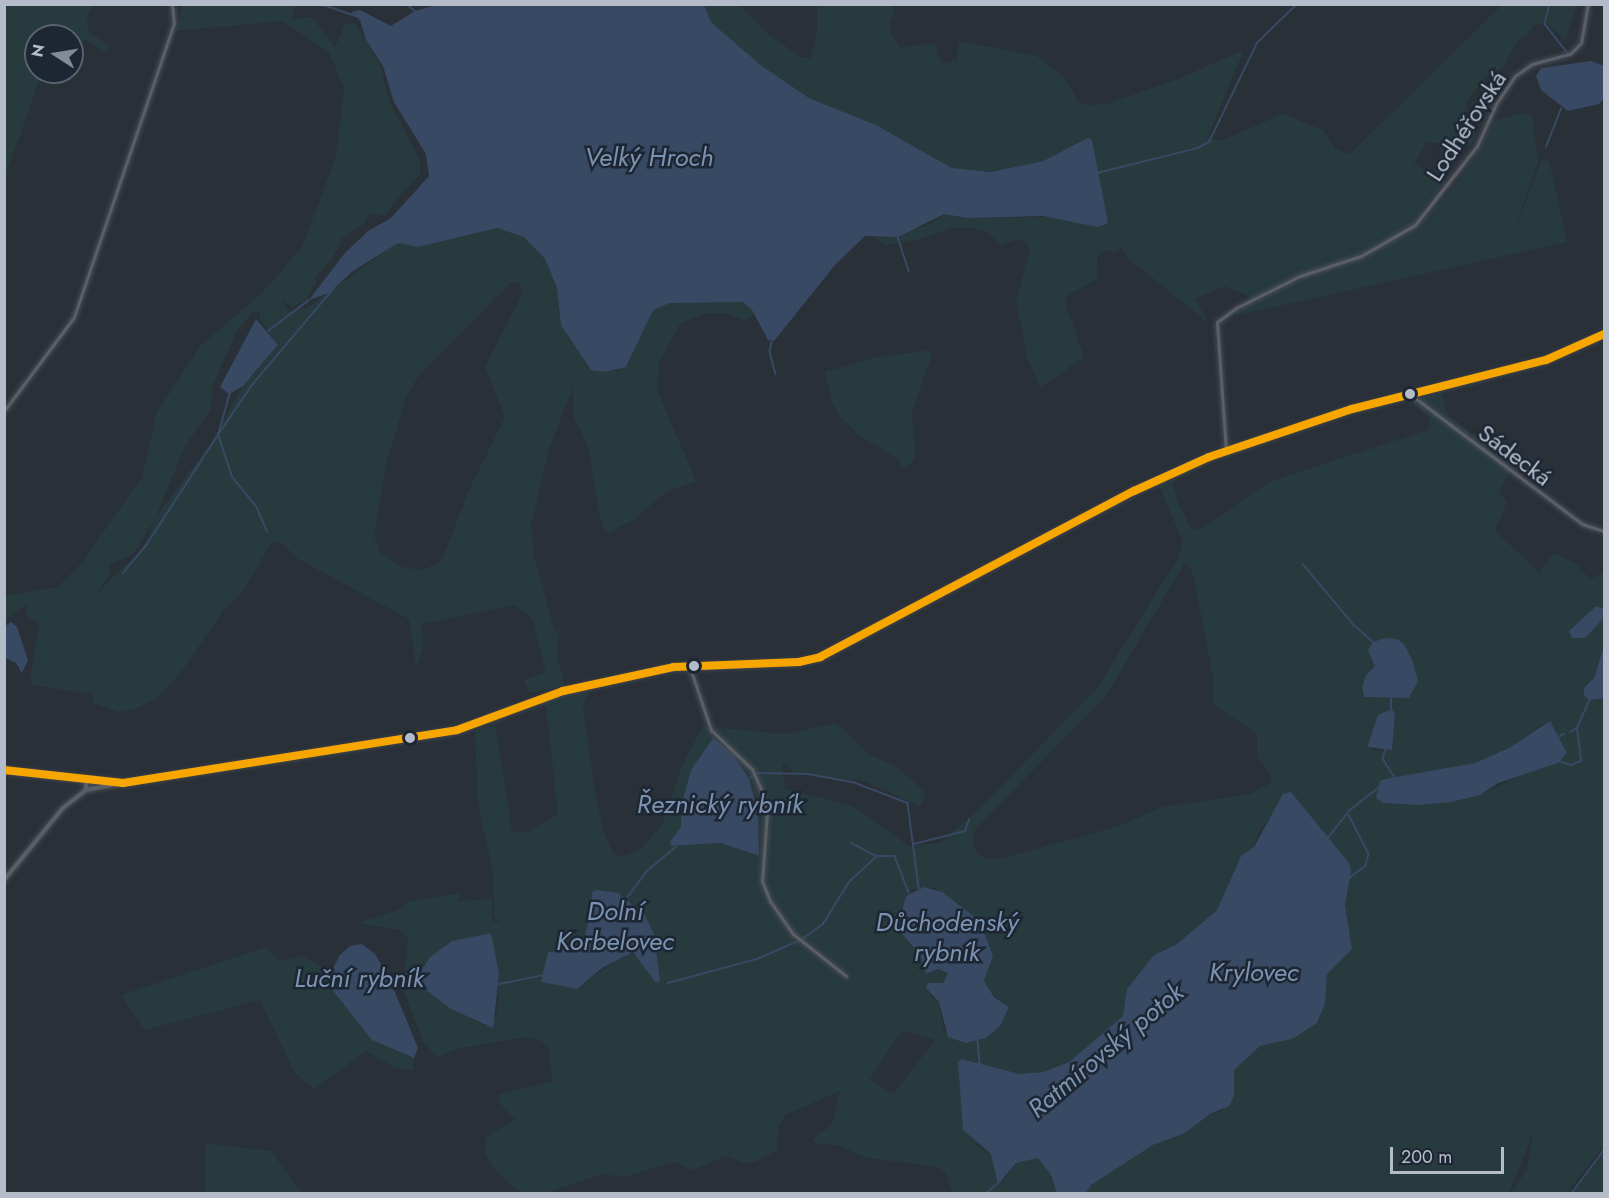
<!DOCTYPE html>
<html>
<head>
<meta charset="utf-8">
<style>
  body { margin:0 }
  #map { position:relative; width:1609px; height:1198px; overflow:hidden; background:#2a3038; font-family:Jost,sans-serif }
  div>[style] { position:absolute }
  [style*='--x'] { left:calc(var(--x)*1px); top:calc(var(--y)*1px); width:calc(var(--w)*1px); rotate:calc(var(--a)*1deg) }
  .green>* { inset:0; background:#273a3e }
  .water>* { inset:0; background:#384963 }
  .stream>* { height:1.5px; margin:-0.75px; padding:0 0.75px; transform-origin:0.75px; border-radius:0.75px; background:#384963 }
  .roads { filter:drop-shadow(0 0 2px #484c53) drop-shadow(0 0 2px #484c53) }
  .minor>* { height:3px; margin:-1.5px; padding:0 1.5px; transform-origin:1.5px; border-radius:1.5px; background:#5a5e66 }
  .tertiary>* { height:4px; margin:-2px; padding:0 2px; transform-origin:2px; border-radius:2px; background:#5a5e66 }
  .secondary>* { height:4.5px; margin:-2.25px; padding:0 2.25px; transform-origin:2.25px; border-radius:2.25px; background:#595d64 }
  .bus-1>* { height:8px; margin:-4px; padding:0 4px; transform-origin:4px; border-radius:4px; background:#f7a600 }
  .dots>* { width:16px; height:16px; translate:-50% -50%; box-sizing:border-box; border:3px solid #1d2633; border-radius:50% }
  span { translate:-50% -50%; white-space:nowrap; text-align:center; line-height:1.15; -webkit-text-stroke:5px #1d2633; paint-order:stroke }
  .street-label { font-size:24px; color:#b4bcc9 }
  .water-label { font-size:26px; color:#7c92b1; font-style:italic }
  .frame { position:absolute; inset:0; border:6px solid #b4bcc9; pointer-events:none }
  .north { position:absolute; left:24px; top:24px; width:60px; height:60px; box-sizing:border-box; background:#1d2633; border:2px solid #59626f; border-radius:50%; rotate:282deg; font-size:16px; font-weight:700; line-height:24px; text-align:center; color:#b4bcc9 }
  .north::after { content:''; display:block; margin:auto; width:21px; height:27px; background:#848b96; clip-path:polygon(50% 0,100% 100%,50% 72%,0 100%) }
  .scale { position:absolute; left:1390px; top:1147px; width:114px; height:27px; box-sizing:border-box; border:3px solid #b4bcc9; border-top:0; padding-left:8px; font-size:18px; line-height:21px; white-space:nowrap; color:#b4bcc9; -webkit-text-stroke:4px #1d2633; paint-order:stroke }
</style>
</head>
<body>
<div id="map">
  <div class="green">
    <div style="clip-path:polygon(5px 4px,92px 5px,87px 17px,88px 32px,110px 46px,106px 53px,86px 40px,72px 44px,72px 36px,36px 36px,36px 72px,42px 72px,5px 177px)"></div>
    <div style="clip-path:polygon(evenodd,183px 5px,296px 5px,291px 19px,312px 17px,335px 47px,345px 24px,355px 23px,380px 64px,389px 101px,420px 160px,420px 175px,392px 204px,386px 216px,369px 214px,364px 224px,342px 238px,333px 258px,314px 279px,317px 281px,307px 299px,293px 307px,281px 300px,289px 311px,307px 308px,398px 242px,418px 247px,497px 228px,524px 237px,545px 259px,557px 288px,561px 325px,599px 372px,618px 370px,630px 361px,645px 322px,653px 310px,662px 305px,678px 301px,733px 301px,743px 302px,752px 310px,754px 315px,744px 320px,725px 313px,703px 314px,680px 324px,659px 363px,657px 390px,696px 481px,667px 491px,633px 520px,608px 533px,603px 529px,598px 508px,588px 446px,573px 415px,573px 387px,549px 449px,531px 524px,534px 555px,554px 629px,559px 632px,557px 657px,565px 686px,530px 693px,524px 680px,546px 672px,532px 619px,515px 605px,422px 624px,423px 649px,416px 666px,409px 619px,298px 559px,282px 543px,272px 542px,245px 588px,224px 609px,182px 671px,157px 698px,133px 710px,119px 712px,92px 703px,93px 694px,34px 685px,30px 681px,39px 623px,28px 617px,26px 605px,5px 620px,5px 596px,58px 587px,81px 564px,142px 477px,157px 412px,202px 344px,261px 294px,302px 247px,336px 157px,344px 88px,329px 52px,282px 21px,176px 31px,183px 5px,511px 282px,520px 283px,522px 295px,485px 366px,505px 417px,469px 490px,441px 562px,422px 570px,402px 567px,380px 552px,374px 535px,386px 465px,406px 397px,419px 375px,511px 282px,183px 5px,254px 311px,260px 313px,260px 319px,278px 346px,243px 386px,210px 444px,155px 519px,185px 446px,211px 409px,212px 387px,236px 332px,254px 311px,183px 5px,154px 521px,149px 538px,136px 555px,96px 594px,108px 577px,110px 564px,132px 555px,154px 521px)"></div>
    <div style="clip-path:polygon(704px 5px,740px 5px,769px 35px,801px 57px,811px 58px,817px 33px,817px 5px,891px 5px,895px 12px,890px 22px,891px 34px,901px 48px,935px 43px,941px 63px,957px 61px,959px 41px,1037px 56px,1065px 78px,1079px 103px,1086px 105px,1107px 104px,1180px 78px,1244px 50px,1207px 138px,1222px 140px,1283px 114px,1323px 130px,1335px 149px,1350px 154px,1502px 5px,1548px 5px,1543px 23px,1533px 26px,1527px 36px,1516px 42px,1503px 68px,1488px 75px,1467px 101px,1465px 123px,1476px 133px,1470px 147px,1427px 142px,1414px 164px,1445px 181px,1420px 213px,1426px 218px,1458px 182px,1495px 121px,1520px 113px,1532px 115px,1538px 161px,1511px 240px,1541px 161px,1549px 160px,1567px 242px,1234px 316px,1251px 297px,1225px 286px,1195px 299px,1209px 323px,1129px 259px,1121px 248px,1115px 253px,1106px 250px,1097px 256px,1098px 279px,1069px 294px,1065px 301px,1084px 357px,1040px 388px,1027px 357px,1016px 300px,1030px 251px,1027px 243px,1018px 239px,1000px 245px,989px 233px,973px 228px,951px 228px,914px 241px,887px 245px,871px 236px,881px 238px,929px 225px,944px 214px,967px 218px,1049px 217px,1097px 173px,1092px 140px,1088px 139px,1043px 161px,991px 172px,952px 168px,876px 125px,809px 98px,762px 66px,721px 31px,711px 22px)"></div>
    <div style="clip-path:polygon(1551px 5px,1577px 5px,1565px 40px,1546px 23px)"></div>
    <div style="clip-path:polygon(930px 350px,932px 355px,912px 413px,915px 457px,908px 467px,902px 467px,899px 460px,858px 434px,841px 418px,833px 405px,825px 372px,873px 358px)"></div>
    <div style="clip-path:polygon(evenodd,1441px 393px,1449px 416px,1513px 467px,1499px 492px,1507px 502px,1495px 531px,1539px 572px,1554px 553px,1575px 563px,1590px 579px,1604px 573px,1604px 611px,1596px 607px,1589px 611px,1602px 620px,1604px 615px,1604px 646px,1594px 678px,1584px 688px,1589px 700px,1604px 698px,1604px 1145px,1567px 1193px,1511px 1193px,1527px 1169px,1533px 1134px,1509px 1193px,1086px 1193px,1091px 1185px,1153px 1145px,1185px 1133px,1210px 1114px,1220px 1112px,1234px 1096px,1234px 1070px,1260px 1046px,1292px 1039px,1321px 1017px,1327px 974px,1352px 949px,1345px 905px,1350px 864px,1328px 838px,1280px 800px,1277px 810px,1259px 831px,1254px 847px,1241px 856px,1217px 910px,1177px 944px,1154px 955px,1127px 989px,1123px 1016px,1069px 1062px,1043px 1072px,1020px 1074px,962px 1059px,977px 1146px,991px 1154px,1002px 1183px,1016px 1163px,1038px 1158px,1051px 1175px,1057px 1193px,952px 1193px,945px 1172px,938px 1167px,868px 1158px,839px 1146px,814px 1143px,813px 1138px,832px 1125px,840px 1091px,785px 1115px,779px 1125px,777px 1150px,756px 1162px,745px 1163px,725px 1156px,693px 1170px,674px 1162px,624px 1177px,602px 1174px,546px 1193px,525px 1193px,515px 1189px,492px 1166px,485px 1154px,486px 1137px,515px 1120px,500px 1103px,498px 1094px,553px 1081px,548px 1048px,542px 1041px,526px 1037px,456px 1049px,437px 1057px,423px 1042px,403px 988px,408px 939px,400px 930px,357px 923px,401px 909px,410px 901px,460px 893px,458px 901px,492px 899px,492px 921px,501px 922px,494px 917px,493px 873px,478px 804px,475px 731px,495px 725px,512px 832px,528px 832px,558px 814px,546px 706px,538px 703px,581px 691px,589px 692px,583px 705px,594px 788px,604px 833px,612px 852px,619px 857px,640px 850px,662px 825px,682px 766px,703px 726px,786px 734px,836px 723px,870px 755px,893px 765px,916px 783px,925px 793px,922px 803px,919px 806px,865px 781px,795px 773px,782px 762px,785px 789px,853px 806px,909px 846px,940px 843px,976px 812px,1097px 688px,1178px 558px,1183px 542px,1176px 525px,1160px 488px,1150px 490px,1176px 479px,1172px 483px,1179px 505px,1191px 528px,1200px 530px,1269px 482px,1428px 430px,1430px 418px,1413px 403px,1405px 403px,1441px 393px,1184px 564px,1188px 564px,1193px 574px,1214px 682px,1214px 705px,1257px 734px,1257px 757px,1271px 775px,1271px 783px,1250px 794px,1162px 807px,1122px 825px,1004px 858px,987px 859px,977px 854px,972px 842px,975px 830px,1107px 694px,1184px 564px,1441px 393px,1375px 666px,1409px 698px,1364px 697px,1362px 687px,1366px 675px,1375px 666px,1441px 393px,1395px 715px,1393px 744px,1386px 751px,1371px 750px,1368px 743px,1375px 727px,1395px 715px,1441px 393px,1543px 724px,1567px 753px,1480px 795px,1450px 802px,1380px 781px,1475px 763px,1509px 748px,1543px 724px,1441px 393px,717px 740px,749px 779px,758px 811px,758px 856px,720px 843px,672px 846px,670px 840px,681px 827px,691px 770px,717px 740px,1441px 393px,934px 888px,965px 910px,991px 963px,984px 981px,987px 989px,1009px 1007px,1000px 1026px,986px 1038px,973px 1042px,944px 1031px,939px 1002px,931px 997px,928px 983px,943px 983px,948px 973px,937px 969px,931px 973px,923px 968px,920px 955px,908px 942px,897px 920px,906px 896px,913px 889px,934px 888px,1441px 393px,618px 893px,645px 915px,654px 934px,650px 974px,640px 957px,627px 952px,577px 989px,542px 982px,554px 951px,573px 949px,584px 939px,592px 907px,618px 893px,1441px 393px,491px 933px,498px 989px,497px 1013px,487px 1026px,451px 1009px,430px 957px,452px 941px,491px 933px,1441px 393px,906px 1031px,935px 1040px,894px 1093px,890px 1093px,870px 1079px,899px 1034px,906px 1031px)"></div>
    <div style="clip-path:polygon(266px 947px,279px 961px,302px 956px,318px 964px,330px 977px,333px 991px,372px 1040px,414px 1058px,413px 1071px,394px 1067px,366px 1051px,314px 1089px,295px 1073px,260px 1000px,145px 1030px,121px 995px)"></div>
    <div style="clip-path:polygon(215px 1144px,271px 1151px,302px 1193px,206px 1193px,205px 1145px)"></div>
    <div style="clip-path:polygon(1604px 1153px,1604px 1193px,1573px 1193px,1583px 1180px)"></div>
  </div>
  <div class="water">
    <div style="clip-path:polygon(440px 4px,704px 5px,711px 22px,721px 31px,762px 66px,809px 98px,876px 125px,952px 168px,991px 172px,1043px 161px,1088px 138px,1092px 140px,1108px 223px,1098px 227px,1043px 216px,967px 218px,944px 214px,898px 237px,865px 236px,835px 265px,774px 341px,768px 340px,752px 310px,743px 302px,670px 303px,653px 310px,626px 367px,604px 372px,591px 370px,561px 325px,557px 288px,545px 259px,524px 237px,497px 228px,418px 247px,398px 243px,353px 271px,329px 293px,309px 300px,344px 254px,368px 231px,391px 218px,429px 176px,426px 154px,394px 102px,383px 66px,366px 40px,360px 20px,351px 12px,360px 10px,391px 26px,415px 11px)"></div>
    <div style="clip-path:polygon(1591px 61px,1604px 66px,1604px 99px,1599px 104px,1568px 111px,1541px 90px,1536px 76px,1541px 68px)"></div>
    <div style="clip-path:polygon(256px 319px,278px 345px,243px 386px,229px 394px,220px 387px)"></div>
    <div style="clip-path:polygon(1596px 606px,1604px 609px,1602px 620px,1585px 638px,1572px 638px,1569px 631px)"></div>
    <div style="clip-path:polygon(11px 622px,17px 627px,28px 660px,22px 673px,16px 663px,5px 658px,5px 626px)"></div>
    <div style="clip-path:polygon(1385px 638px,1397px 639px,1404px 644px,1413px 662px,1418px 681px,1409px 698px,1364px 697px,1362px 687px,1366px 675px,1375px 666px,1368px 650px,1373px 642px)"></div>
    <div style="clip-path:polygon(1604px 646px,1604px 698px,1589px 700px,1584px 695px,1584px 688px,1594px 678px)"></div>
    <div style="clip-path:polygon(1392px 709px,1395px 715px,1392px 750px,1367px 747px,1378px 715px)"></div>
    <div style="clip-path:polygon(1550px 721px,1567px 753px,1558px 763px,1498px 783px,1480px 795px,1451px 802px,1420px 805px,1383px 803px,1376px 798px,1380px 781px,1385px 779px,1475px 763px,1509px 748px)"></div>
    <div style="clip-path:polygon(713px 738px,733px 754px,749px 779px,758px 811px,759px 856px,720px 843px,671px 846px,670px 841px,681px 827px,681px 807px,691px 770px)"></div>
    <div style="clip-path:polygon(1291px 792px,1350px 864px,1351px 871px,1345px 905px,1352px 949px,1327px 974px,1325px 1004px,1317px 1023px,1292px 1039px,1260px 1046px,1234px 1070px,1234px 1096px,1229px 1106px,1210px 1114px,1185px 1133px,1153px 1145px,1091px 1185px,1086px 1193px,1057px 1193px,1051px 1175px,1038px 1158px,1016px 1163px,998px 1185px,991px 1154px,963px 1130px,958px 1062px,962px 1059px,1020px 1074px,1043px 1072px,1069px 1062px,1123px 1016px,1127px 989px,1154px 955px,1177px 944px,1217px 910px,1241px 856px,1254px 847px,1283px 794px)"></div>
    <div style="clip-path:polygon(924px 887px,942px 892px,980px 921px,993px 956px,984px 981px,994px 997px,1009px 1007px,1000px 1026px,986px 1038px,966px 1043px,948px 1037px,939px 1002px,926px 988px,928px 983px,943px 983px,948px 973px,938px 969px,926px 974px,920px 955px,897px 928px,906px 896px)"></div>
    <div style="clip-path:polygon(596px 890px,618px 893px,645px 915px,654px 934px,660px 981px,656px 983px,633px 952px,602px 968px,577px 989px,541px 982px,548px 952px,573px 949px,584px 939px,592px 907px,592px 892px)"></div>
    <div style="clip-path:polygon(491px 933px,499px 974px,493px 1028px,451px 1009px,422px 987px,418px 976px,430px 957px,452px 941px)"></div>
    <div style="clip-path:polygon(362px 944px,375px 954px,389px 978px,418px 1048px,414px 1058px,372px 1040px,333px 991px,330px 975px,339px 956px,350px 946px)"></div>
  </div>
  <div class="stream">
    <div style="--x:321;--y:4;--w:37;--a:19"></div>
    <div style="--x:407;--y:4;--w:11;--a:41"></div>
    <div style="--x:1550;--y:4;--w:21;--a:104"></div>
    <div style="--x:1545;--y:24;--w:36;--a:52"></div>
    <div style="--x:1546;--y:147;--w:41;--a:-68.5"></div>
    <div style="--x:1097;--y:173;--w:104;--a:-13.9"></div>
    <div style="--x:1198;--y:148;--w:13;--a:-29"></div>
    <div style="--x:1209;--y:142;--w:110;--a:-64.1"></div>
    <div style="--x:1257;--y:43;--w:56;--a:-44.3"></div>
    <div style="--x:898;--y:237;--w:36;--a:72"></div>
    <div style="--x:268;--y:331;--w:51;--a:-37.1"></div>
    <div style="--x:772;--y:342;--w:10;--a:101"></div>
    <div style="--x:770;--y:352;--w:23;--a:75"></div>
    <div style="--x:267;--y:532;--w:26;--a:-113"></div>
    <div style="--x:257;--y:508;--w:40;--a:-129"></div>
    <div style="--x:232;--y:477;--w:44;--a:-108.4"></div>
    <div style="--x:218;--y:435;--w:60;--a:-55.8"></div>
    <div style="--x:252;--y:385;--w:127;--a:-49.8"></div>
    <div style="--x:1303;--y:564;--w:80;--a:50.1"></div>
    <div style="--x:1354;--y:625;--w:28;--a:41"></div>
    <div style="--x:123;--y:573;--w:34;--a:-50"></div>
    <div style="--x:145;--y:547;--w:134;--a:-56.9"></div>
    <div style="--x:218;--y:435;--w:44;--a:-74.1"></div>
    <div style="--x:1391;--y:709;--w:10;--a:-90"></div>
    <div style="--x:1570;--y:732;--w:8;--a:-30"></div>
    <div style="--x:1577;--y:728;--w:30;--a:-66"></div>
    <div style="--x:1556;--y:738;--w:9;--a:-27"></div>
    <div style="--x:1386;--y:749;--w:10;--a:107"></div>
    <div style="--x:1383;--y:759;--w:24;--a:57"></div>
    <div style="--x:1559;--y:761;--w:13;--a:18"></div>
    <div style="--x:1571;--y:765;--w:11;--a:-22"></div>
    <div style="--x:1581;--y:761;--w:33;--a:-97"></div>
    <div style="--x:750;--y:778;--w:9;--a:-36"></div>
    <div style="--x:757;--y:773;--w:51;--a:1.1"></div>
    <div style="--x:808;--y:774;--w:46;--a:10.1"></div>
    <div style="--x:853;--y:782;--w:59;--a:20.9"></div>
    <div style="--x:908;--y:803;--w:86;--a:82.6"></div>
    <div style="--x:1349;--y:815;--w:44;--a:62.9"></div>
    <div style="--x:1369;--y:854;--w:12;--a:104"></div>
    <div style="--x:1366;--y:866;--w:20;--a:143"></div>
    <div style="--x:1328;--y:838;--w:36;--a:-52"></div>
    <div style="--x:1350;--y:810;--w:37;--a:-38"></div>
    <div style="--x:851;--y:843;--w:29;--a:27"></div>
    <div style="--x:914;--y:844;--w:53;--a:-14.3"></div>
    <div style="--x:965;--y:831;--w:12;--a:-70"></div>
    <div style="--x:626;--y:899;--w:35;--a:-53"></div>
    <div style="--x:647;--y:871;--w:38;--a:-40"></div>
    <div style="--x:389;--y:978;--w:32;--a:-11"></div>
    <div style="--x:668;--y:983;--w:92;--a:-15.1"></div>
    <div style="--x:757;--y:959;--w:48;--a:-23.4"></div>
    <div style="--x:801;--y:940;--w:27;--a:-36"></div>
    <div style="--x:823;--y:924;--w:49;--a:-58.2"></div>
    <div style="--x:849;--y:882;--w:38;--a:-43"></div>
    <div style="--x:877;--y:856;--w:18;--a:0"></div>
    <div style="--x:895;--y:856;--w:39;--a:69"></div>
    <div style="--x:499;--y:984;--w:46;--a:-11.3"></div>
    <div style="--x:978;--y:1040;--w:25;--a:85"></div>
    <div style="--x:985;--y:1194;--w:17;--a:-40"></div>
    <div style="--x:1571;--y:1194;--w:55;--a:-53.1"></div>
  </div>
  <div class="roads">
    <div class="minor">
      <div style="--x:1411;--y:395;--w:214;--a:37"></div>
      <div style="--x:1582;--y:524;--w:23;--a:18"></div>
      <div style="--x:4;--y:411;--w:117;--a:-53.3"></div>
      <div style="--x:74;--y:317;--w:310;--a:-71.2"></div>
      <div style="--x:174;--y:24;--w:20;--a:-96"></div>
      <div style="--x:1226;--y:451;--w:129;--a:-94"></div>
      <div style="--x:1217;--y:322;--w:24;--a:-36"></div>
      <div style="--x:1236;--y:308;--w:72;--a:-26.6"></div>
      <div style="--x:1300;--y:276;--w:64;--a:-18.2"></div>
      <div style="--x:1361;--y:256;--w:62;--a:-29.9"></div>
      <div style="--x:1415;--y:225;--w:100;--a:-51.9"></div>
      <div style="--x:1477;--y:146;--w:46;--a:-65.7"></div>
      <div style="--x:1496;--y:104;--w:34;--a:-56"></div>
      <div style="--x:1515;--y:76;--w:21;--a:-35"></div>
      <div style="--x:1532;--y:64;--w:39;--a:-15"></div>
      <div style="--x:1570;--y:54;--w:16;--a:-45"></div>
      <div style="--x:1581;--y:43;--w:40;--a:-80"></div>
      <div style="--x:689;--y:665;--w:69;--a:71.3"></div>
      <div style="--x:711;--y:730;--w:57;--a:43.6"></div>
      <div style="--x:752;--y:769;--w:20;--a:66"></div>
      <div style="--x:760;--y:787;--w:26;--a:74"></div>
      <div style="--x:767;--y:812;--w:69;--a:94.1"></div>
      <div style="--x:762;--y:881;--w:22;--a:68"></div>
      <div style="--x:770;--y:901;--w:40;--a:55.1"></div>
      <div style="--x:793;--y:934;--w:68;--a:38.4"></div>
    </div>
    <div class="tertiary">
      <div style="--x:86;--y:790;--w:33;--a:-11"></div>
      <div style="--x:4;--y:880;--w:93;--a:-50.7"></div>
      <div style="--x:63;--y:808;--w:29;--a:-38"></div>
      <div style="--x:86;--y:790;--w:11;--a:-90"></div>
    </div>
    <div class="secondary">
      <div style="--x:4;--y:770;--w:120;--a:6.2"></div>
      <div style="--x:123;--y:783;--w:338;--a:-9"></div>
      <div style="--x:457;--y:730;--w:113;--a:-20.2"></div>
      <div style="--x:563;--y:691;--w:114;--a:-12.2"></div>
      <div style="--x:674;--y:667;--w:125;--a:-2.3"></div>
      <div style="--x:799;--y:662;--w:22;--a:-13"></div>
      <div style="--x:820;--y:657;--w:355;--a:-27.9"></div>
      <div style="--x:1134;--y:491;--w:82;--a:-24.4"></div>
      <div style="--x:1209;--y:457;--w:151;--a:-18.6"></div>
      <div style="--x:1352;--y:409;--w:200;--a:-14.2"></div>
      <div style="--x:1546;--y:360;--w:64;--a:-24.1"></div>
    </div>
  </div>
  <div class="bus-1">
    <div style="--x:4;--y:770;--w:120;--a:6.2"></div>
    <div style="--x:123;--y:783;--w:338;--a:-9"></div>
    <div style="--x:457;--y:730;--w:113;--a:-20.2"></div>
    <div style="--x:563;--y:691;--w:114;--a:-12.2"></div>
    <div style="--x:674;--y:667;--w:125;--a:-2.3"></div>
    <div style="--x:799;--y:662;--w:22;--a:-13"></div>
    <div style="--x:820;--y:657;--w:355;--a:-27.9"></div>
    <div style="--x:1134;--y:491;--w:82;--a:-24.4"></div>
    <div style="--x:1209;--y:457;--w:151;--a:-18.6"></div>
    <div style="--x:1352;--y:409;--w:200;--a:-14.2"></div>
    <div style="--x:1546;--y:360;--w:64;--a:-24.1"></div>
  </div>
  <div class="dots">
    <div style="left:1410px;top:394px;background:#b4bcc9"></div>
    <div style="left:694px;top:666px;background:#b4bcc9"></div>
    <div style="left:410px;top:738px;background:#b4bcc9"></div>
  </div>
  <div class="street-label">
    <span style="left:1466px;top:126px;rotate:-57deg">Lodhéřovská</span>
    <span style="left:1515px;top:455px;rotate:37deg">Sádecká</span>
  </div>
  <div class="water-label">
    <span style="left:649px;top:158px">Velký Hroch</span>
    <span style="left:720px;top:805px">Řeznický rybník</span>
    <span style="left:615px;top:927px">Dolní<br>Korbelovec</span>
    <span style="left:947px;top:938px">Důchodenský<br>rybník</span>
    <span style="left:1254px;top:973px">Krylovec</span>
    <span style="left:359px;top:979px">Luční rybník</span>
    <span style="left:1106px;top:1051px;rotate:-40deg">Ratmírovský potok</span>
  </div>
  <div class="frame"></div>
  <div class="north">N</div>
  <div class="scale">200 m</div>
</div>
</body>
</html>
